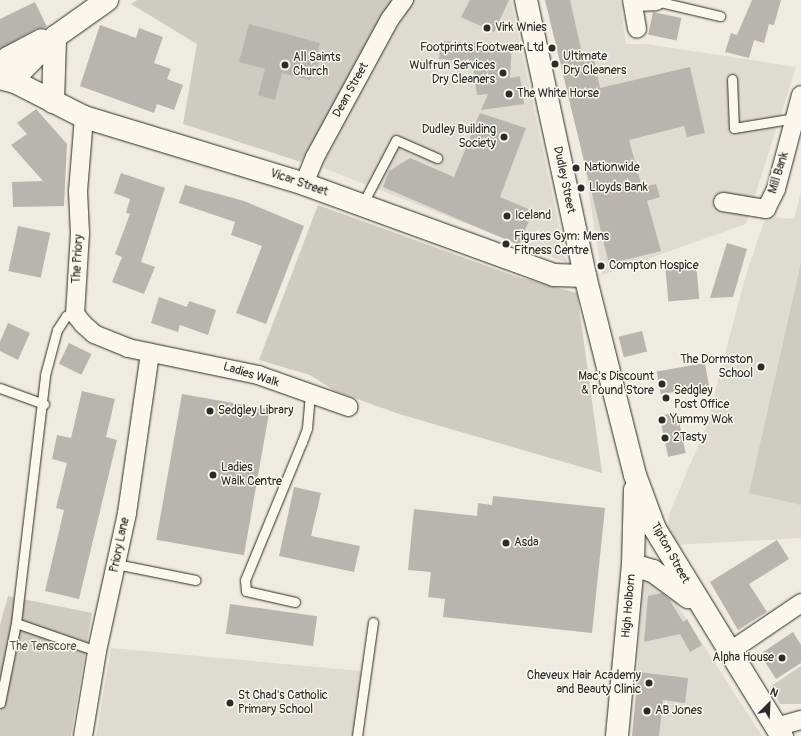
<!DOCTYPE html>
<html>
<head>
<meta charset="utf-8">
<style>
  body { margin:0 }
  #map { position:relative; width:801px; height:736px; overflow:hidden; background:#eeebe0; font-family:Pangolin,sans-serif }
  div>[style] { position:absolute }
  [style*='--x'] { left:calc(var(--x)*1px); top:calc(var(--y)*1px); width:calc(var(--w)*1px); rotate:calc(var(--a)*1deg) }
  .built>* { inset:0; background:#dedbd1 }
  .green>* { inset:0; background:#cecbc2 }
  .building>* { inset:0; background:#b8b5ae; transform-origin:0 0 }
  .roads { filter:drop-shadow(0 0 1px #2b2b2b) drop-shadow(0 0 1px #2b2b2b) }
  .service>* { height:9px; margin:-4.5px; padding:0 4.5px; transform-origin:4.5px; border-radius:4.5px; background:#fbf7ec }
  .minor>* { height:18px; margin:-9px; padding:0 9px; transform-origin:9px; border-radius:9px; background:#fbf7ec }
  .tertiary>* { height:22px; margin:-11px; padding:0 11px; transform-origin:11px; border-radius:11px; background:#fbf7ec }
  .secondary>* { height:22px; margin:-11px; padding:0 11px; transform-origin:11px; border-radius:11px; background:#fbf7ec }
  .primary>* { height:22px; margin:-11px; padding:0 11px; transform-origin:11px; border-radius:11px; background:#fbf7ec }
  .dots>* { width:11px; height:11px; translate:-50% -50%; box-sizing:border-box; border:2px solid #fbf7ec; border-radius:50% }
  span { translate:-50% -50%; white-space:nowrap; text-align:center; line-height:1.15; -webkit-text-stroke:3px #fbf7ec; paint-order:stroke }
  .poi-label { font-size:12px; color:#2b2b2b }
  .left { translate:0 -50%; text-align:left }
  .right { translate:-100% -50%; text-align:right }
  .street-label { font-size:12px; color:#2b2b2b }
  .park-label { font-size:12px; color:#545351 }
  .north { position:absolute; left:749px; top:684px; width:40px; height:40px; -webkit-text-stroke:3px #fbf7ec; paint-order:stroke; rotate:24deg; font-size:11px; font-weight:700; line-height:16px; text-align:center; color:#2b2b2b }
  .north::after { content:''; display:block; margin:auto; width:14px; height:18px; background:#2b2b2b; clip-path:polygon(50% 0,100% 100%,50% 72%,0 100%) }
</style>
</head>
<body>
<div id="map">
  <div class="built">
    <div style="clip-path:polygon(407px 0,511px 0,567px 263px,321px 167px)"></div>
    <div style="clip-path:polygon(546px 0,620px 0,626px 44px,646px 44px,796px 67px,746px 224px,602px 275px,583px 157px)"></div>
    <div style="clip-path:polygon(801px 192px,801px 538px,675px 545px,667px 527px,670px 512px,706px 427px,745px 278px,764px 221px,772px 217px,794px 219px)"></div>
    <div style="clip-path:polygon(646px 581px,669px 592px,762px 736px,634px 736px,642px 585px)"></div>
    <div style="clip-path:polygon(111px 648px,361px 671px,355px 736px,96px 736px)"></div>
  </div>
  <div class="green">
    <div style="clip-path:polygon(137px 0,392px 0,301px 162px,183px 124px,197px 44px,131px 4px)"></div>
    <div style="clip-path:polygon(318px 205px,515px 276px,577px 293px,602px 473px,399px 414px,335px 391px,310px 375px,259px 360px)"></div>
    <div style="clip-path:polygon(801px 263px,801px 505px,749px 493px)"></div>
    <div style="clip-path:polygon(8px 596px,92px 613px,71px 736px,0 736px,0 625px)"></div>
    <div style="clip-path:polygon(801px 666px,801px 704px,780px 704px,770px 687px)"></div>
  </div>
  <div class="building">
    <div style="clip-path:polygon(470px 0,509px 0,494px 32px,461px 17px)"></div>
    <div style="clip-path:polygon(545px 0,570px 0,584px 62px,594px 59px,600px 88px,690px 67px,705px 133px,687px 137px,684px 126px,629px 140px,642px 187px,656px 184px,660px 197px,647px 201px,661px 251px,609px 264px)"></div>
    <div style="clip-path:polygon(752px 0,781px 0,774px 25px,769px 24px,764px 43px,754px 40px,749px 58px,725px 52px,731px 33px,737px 35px)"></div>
    <div style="clip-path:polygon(35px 2px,47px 27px,36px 29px,0 49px,0 19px)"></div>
    <div style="left:653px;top:12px;width:29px;height:23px;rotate:12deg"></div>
    <div style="clip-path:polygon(249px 24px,320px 43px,317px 54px,321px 55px,310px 80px,282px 73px,275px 100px,258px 95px,265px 69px,239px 62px)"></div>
    <div style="clip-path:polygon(100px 25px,136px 38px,139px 28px,163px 37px,154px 63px,171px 69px,167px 79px,183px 85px,174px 110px,157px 104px,154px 113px,80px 86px)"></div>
    <div style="clip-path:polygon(441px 41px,512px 44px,510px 78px,520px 76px,524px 104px,481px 110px,488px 94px,477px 95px,472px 62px,439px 59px)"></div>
    <div style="clip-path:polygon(36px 109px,67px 144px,64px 206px,13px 207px,12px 182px,43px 181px,11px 145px,27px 134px,17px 123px)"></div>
    <div style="clip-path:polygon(480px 113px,526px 128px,500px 197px,533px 211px,519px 245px,383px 187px,389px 171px,410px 158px,454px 177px)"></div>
    <div style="clip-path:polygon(121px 173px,165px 188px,141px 262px,155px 267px,144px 294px,112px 282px,122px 257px,115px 254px,130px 214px,126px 213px,130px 199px,114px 193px)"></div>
    <div style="clip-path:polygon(185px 185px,244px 201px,304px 226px,266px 324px,236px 313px,262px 246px,231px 235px,235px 222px,179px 203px)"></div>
    <div style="left:18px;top:226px;width:33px;height:46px;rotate:12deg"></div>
    <div style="clip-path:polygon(727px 243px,747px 249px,733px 297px,710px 298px)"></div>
    <div style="left:696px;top:262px;width:37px;height:31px;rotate:85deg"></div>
    <div style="clip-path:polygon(159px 297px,187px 307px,189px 301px,216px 310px,208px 335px,180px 325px,178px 332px,151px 323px)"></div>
    <div style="clip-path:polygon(8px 323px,30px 333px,18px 360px,0 351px,0 342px)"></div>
    <div style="left:642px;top:331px;width:21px;height:24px;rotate:76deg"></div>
    <div style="left:69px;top:343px;width:25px;height:23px;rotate:26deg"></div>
    <div style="left:705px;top:363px;width:23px;height:49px;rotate:80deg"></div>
    <div style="clip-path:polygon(82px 391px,115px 399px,106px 437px,117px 440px,79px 599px,45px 591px,64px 510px,56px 508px,67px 463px,52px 459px,57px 435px,71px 438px)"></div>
    <div style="left:182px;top:394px;width:89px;height:148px;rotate:10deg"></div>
    <div style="left:677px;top:412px;width:42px;height:18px;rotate:78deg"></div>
    <div style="clip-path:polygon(294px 487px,321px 493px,311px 536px,360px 546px,354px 572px,279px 556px)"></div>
    <div style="clip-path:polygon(493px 496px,605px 508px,592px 633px,443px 617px,445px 599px,428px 597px,431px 572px,408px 570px,414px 509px,477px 516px,478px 503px,492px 505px)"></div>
    <div style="clip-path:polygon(777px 540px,789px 559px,749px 584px,767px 612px,738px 630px,710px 582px)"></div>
    <div style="clip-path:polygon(662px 593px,669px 599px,683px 622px,687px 619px,702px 645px,690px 652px,680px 634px,644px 642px,648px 596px)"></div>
    <div style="left:230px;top:604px;width:88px;height:30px;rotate:8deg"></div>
    <div style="clip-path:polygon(793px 632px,801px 645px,801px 663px,776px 679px,760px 654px)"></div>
    <div style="clip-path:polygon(638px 672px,688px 678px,685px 703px,663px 700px,659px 736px,632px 736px)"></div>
  </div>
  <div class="roads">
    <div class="service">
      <div style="--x:656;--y:1;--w:66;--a:13.2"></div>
      <div style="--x:732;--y:79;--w:49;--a:87.7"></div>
      <div style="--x:734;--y:128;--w:62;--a:-9.3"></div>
      <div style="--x:362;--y:205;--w:73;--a:-62.4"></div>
      <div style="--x:396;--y:140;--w:45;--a:23.7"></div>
      <div style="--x:0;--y:388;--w:47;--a:20"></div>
      <div style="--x:116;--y:564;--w:81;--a:11.4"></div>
      <div style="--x:295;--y:602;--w:50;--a:-167.3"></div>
      <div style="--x:246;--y:591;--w:11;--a:-95"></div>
      <div style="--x:245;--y:580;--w:149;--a:-67.6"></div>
      <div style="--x:302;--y:442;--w:15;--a:-70"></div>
      <div style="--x:307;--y:428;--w:34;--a:-85"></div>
      <div style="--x:16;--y:623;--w:86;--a:19.1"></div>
      <div style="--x:0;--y:703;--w:82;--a:-78.7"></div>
      <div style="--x:16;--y:623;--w:250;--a:-83.3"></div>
      <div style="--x:45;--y:375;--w:47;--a:-75.1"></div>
      <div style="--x:57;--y:330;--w:17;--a:-57"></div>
      <div style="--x:66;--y:316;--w:9;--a:-13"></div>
      <div style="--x:357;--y:736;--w:115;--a:-82"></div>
    </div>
    <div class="minor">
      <div style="--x:632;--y:0;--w:29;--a:80"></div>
      <div style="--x:633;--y:2;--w:23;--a:-2"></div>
      <div style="--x:84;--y:117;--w:74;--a:94.6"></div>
      <div style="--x:78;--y:191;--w:42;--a:87.3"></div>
      <div style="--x:80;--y:233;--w:81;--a:93.5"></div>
      <div style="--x:75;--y:314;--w:13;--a:51"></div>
      <div style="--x:83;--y:324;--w:15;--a:42"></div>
      <div style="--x:94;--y:334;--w:37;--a:22"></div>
      <div style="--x:128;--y:348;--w:133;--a:11.7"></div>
      <div style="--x:258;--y:375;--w:96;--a:19.4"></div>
      <div style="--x:304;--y:184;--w:29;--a:-68"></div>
      <div style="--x:315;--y:157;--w:157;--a:-61.5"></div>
      <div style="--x:390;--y:19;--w:24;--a:-54"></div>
      <div style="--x:723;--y:202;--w:44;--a:9.2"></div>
      <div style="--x:766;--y:209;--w:22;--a:-63"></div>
      <div style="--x:776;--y:189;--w:97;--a:-75.1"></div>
      <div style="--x:729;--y:652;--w:87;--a:-34.2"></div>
      <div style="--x:776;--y:727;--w:26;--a:-16"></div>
      <div style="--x:83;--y:736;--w:86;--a:-80.6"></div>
      <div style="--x:97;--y:651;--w:141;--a:-77.7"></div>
      <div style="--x:127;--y:513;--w:162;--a:-81.8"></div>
    </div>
    <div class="tertiary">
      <div style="--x:53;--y:102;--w:65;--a:-88.2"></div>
    </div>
    <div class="secondary">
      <div style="--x:15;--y:82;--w:77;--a:26.9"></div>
      <div style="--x:84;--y:117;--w:230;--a:16.9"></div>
      <div style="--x:304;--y:184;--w:266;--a:20"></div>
      <div style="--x:554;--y:275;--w:31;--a:2"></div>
    </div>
    <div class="primary">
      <div style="--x:526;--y:0;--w:282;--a:77.9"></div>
      <div style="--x:585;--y:276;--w:205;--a:75.9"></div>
      <div style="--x:635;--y:475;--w:58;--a:69.7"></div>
      <div style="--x:655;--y:529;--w:243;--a:58.5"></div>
      <div style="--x:0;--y:70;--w:14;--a:-56"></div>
      <div style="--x:8;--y:58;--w:38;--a:-28"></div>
      <div style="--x:0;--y:78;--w:16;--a:15"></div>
      <div style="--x:15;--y:82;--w:14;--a:-60"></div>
      <div style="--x:22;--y:70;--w:47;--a:-45"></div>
      <div style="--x:55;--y:37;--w:64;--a:-35.4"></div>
      <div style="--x:633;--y:565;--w:21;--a:17"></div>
      <div style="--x:653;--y:571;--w:44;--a:36.6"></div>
      <div style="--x:617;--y:736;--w:172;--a:-84.7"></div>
      <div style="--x:633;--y:565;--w:75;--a:-88.5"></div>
    </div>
  </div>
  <div class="dots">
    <div style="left:487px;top:28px;background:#2b2b2b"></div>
    <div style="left:552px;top:48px;background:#2b2b2b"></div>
    <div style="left:555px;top:64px;background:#2b2b2b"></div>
    <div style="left:285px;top:65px;background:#2b2b2b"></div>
    <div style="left:503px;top:73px;background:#2b2b2b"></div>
    <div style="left:509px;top:94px;background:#2b2b2b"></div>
    <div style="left:504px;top:137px;background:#2b2b2b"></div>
    <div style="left:576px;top:168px;background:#2b2b2b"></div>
    <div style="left:581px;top:188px;background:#2b2b2b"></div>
    <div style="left:507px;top:216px;background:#2b2b2b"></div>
    <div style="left:506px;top:244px;background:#2b2b2b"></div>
    <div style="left:601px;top:266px;background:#2b2b2b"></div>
    <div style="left:761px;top:367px;background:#2b2b2b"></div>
    <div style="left:662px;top:384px;background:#2b2b2b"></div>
    <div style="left:666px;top:398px;background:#2b2b2b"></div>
    <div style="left:210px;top:411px;background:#2b2b2b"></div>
    <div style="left:662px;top:420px;background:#2b2b2b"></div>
    <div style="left:665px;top:438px;background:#2b2b2b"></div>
    <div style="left:213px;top:475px;background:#2b2b2b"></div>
    <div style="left:506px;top:543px;background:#2b2b2b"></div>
    <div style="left:782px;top:658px;background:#2b2b2b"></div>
    <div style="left:649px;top:683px;background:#2b2b2b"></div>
    <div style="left:230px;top:703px;background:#2b2b2b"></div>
    <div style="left:647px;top:711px;background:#2b2b2b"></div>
  </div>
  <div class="poi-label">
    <span class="left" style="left:495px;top:28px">Virk Wnies</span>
    <span class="right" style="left:544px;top:48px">Footprints Footwear Ltd</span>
    <span class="left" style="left:563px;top:64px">Ultimate<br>Dry Cleaners</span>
    <span class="left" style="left:293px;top:65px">All Saints<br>Church</span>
    <span class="right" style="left:495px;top:73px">Wulfrun Services<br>Dry Cleaners</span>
    <span class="left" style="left:517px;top:94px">The White Horse</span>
    <span class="right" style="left:496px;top:137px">Dudley Building<br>Society</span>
    <span class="left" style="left:584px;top:168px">Nationwide</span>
    <span class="left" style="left:589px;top:188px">Lloyds Bank</span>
    <span class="left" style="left:515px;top:216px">Iceland</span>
    <span class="left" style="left:514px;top:244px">Figures Gym: Mens<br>Fitness Centre</span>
    <span class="left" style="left:609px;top:266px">Compton Hospice</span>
    <span class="right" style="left:753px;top:367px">The Dormston<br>School</span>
    <span class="right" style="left:654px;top:384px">Mac's Discount<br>&amp; Pound Store</span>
    <span class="left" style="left:674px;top:398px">Sedgley<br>Post Office</span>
    <span class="left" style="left:218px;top:411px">Sedgley Library</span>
    <span class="left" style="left:670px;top:420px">Yummy Wok</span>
    <span class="left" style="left:673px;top:438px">2Tasty</span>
    <span class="left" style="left:221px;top:475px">Ladies<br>Walk Centre</span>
    <span class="left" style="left:514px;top:543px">Asda</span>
    <span class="right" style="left:774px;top:658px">Alpha House</span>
    <span class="right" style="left:641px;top:683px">Cheveux Hair Academy<br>and Beauty Clinic</span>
    <span class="left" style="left:238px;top:703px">St Chad's Catholic<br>Primary School</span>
    <span class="left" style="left:655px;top:711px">AB Jones</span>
  </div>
  <div class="street-label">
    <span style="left:351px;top:90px;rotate:-61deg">Dean Street</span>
    <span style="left:779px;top:173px;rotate:-73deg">Mill Bank</span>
    <span style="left:564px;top:180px;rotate:78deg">Dudley Street</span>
    <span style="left:299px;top:183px;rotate:19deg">Vicar Street</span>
    <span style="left:78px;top:259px;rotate:-87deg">The Priory</span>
    <span style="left:251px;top:375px;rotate:17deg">Ladies Walk</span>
    <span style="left:120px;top:545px;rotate:-78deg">Priory Lane</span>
    <span style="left:670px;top:553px;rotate:61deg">Tipton Street</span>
    <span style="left:629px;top:606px;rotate:-85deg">High Holborn</span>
  </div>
  <div class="park-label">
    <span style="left:43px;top:647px">The Tenscore</span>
  </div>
  <div class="north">N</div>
</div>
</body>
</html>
